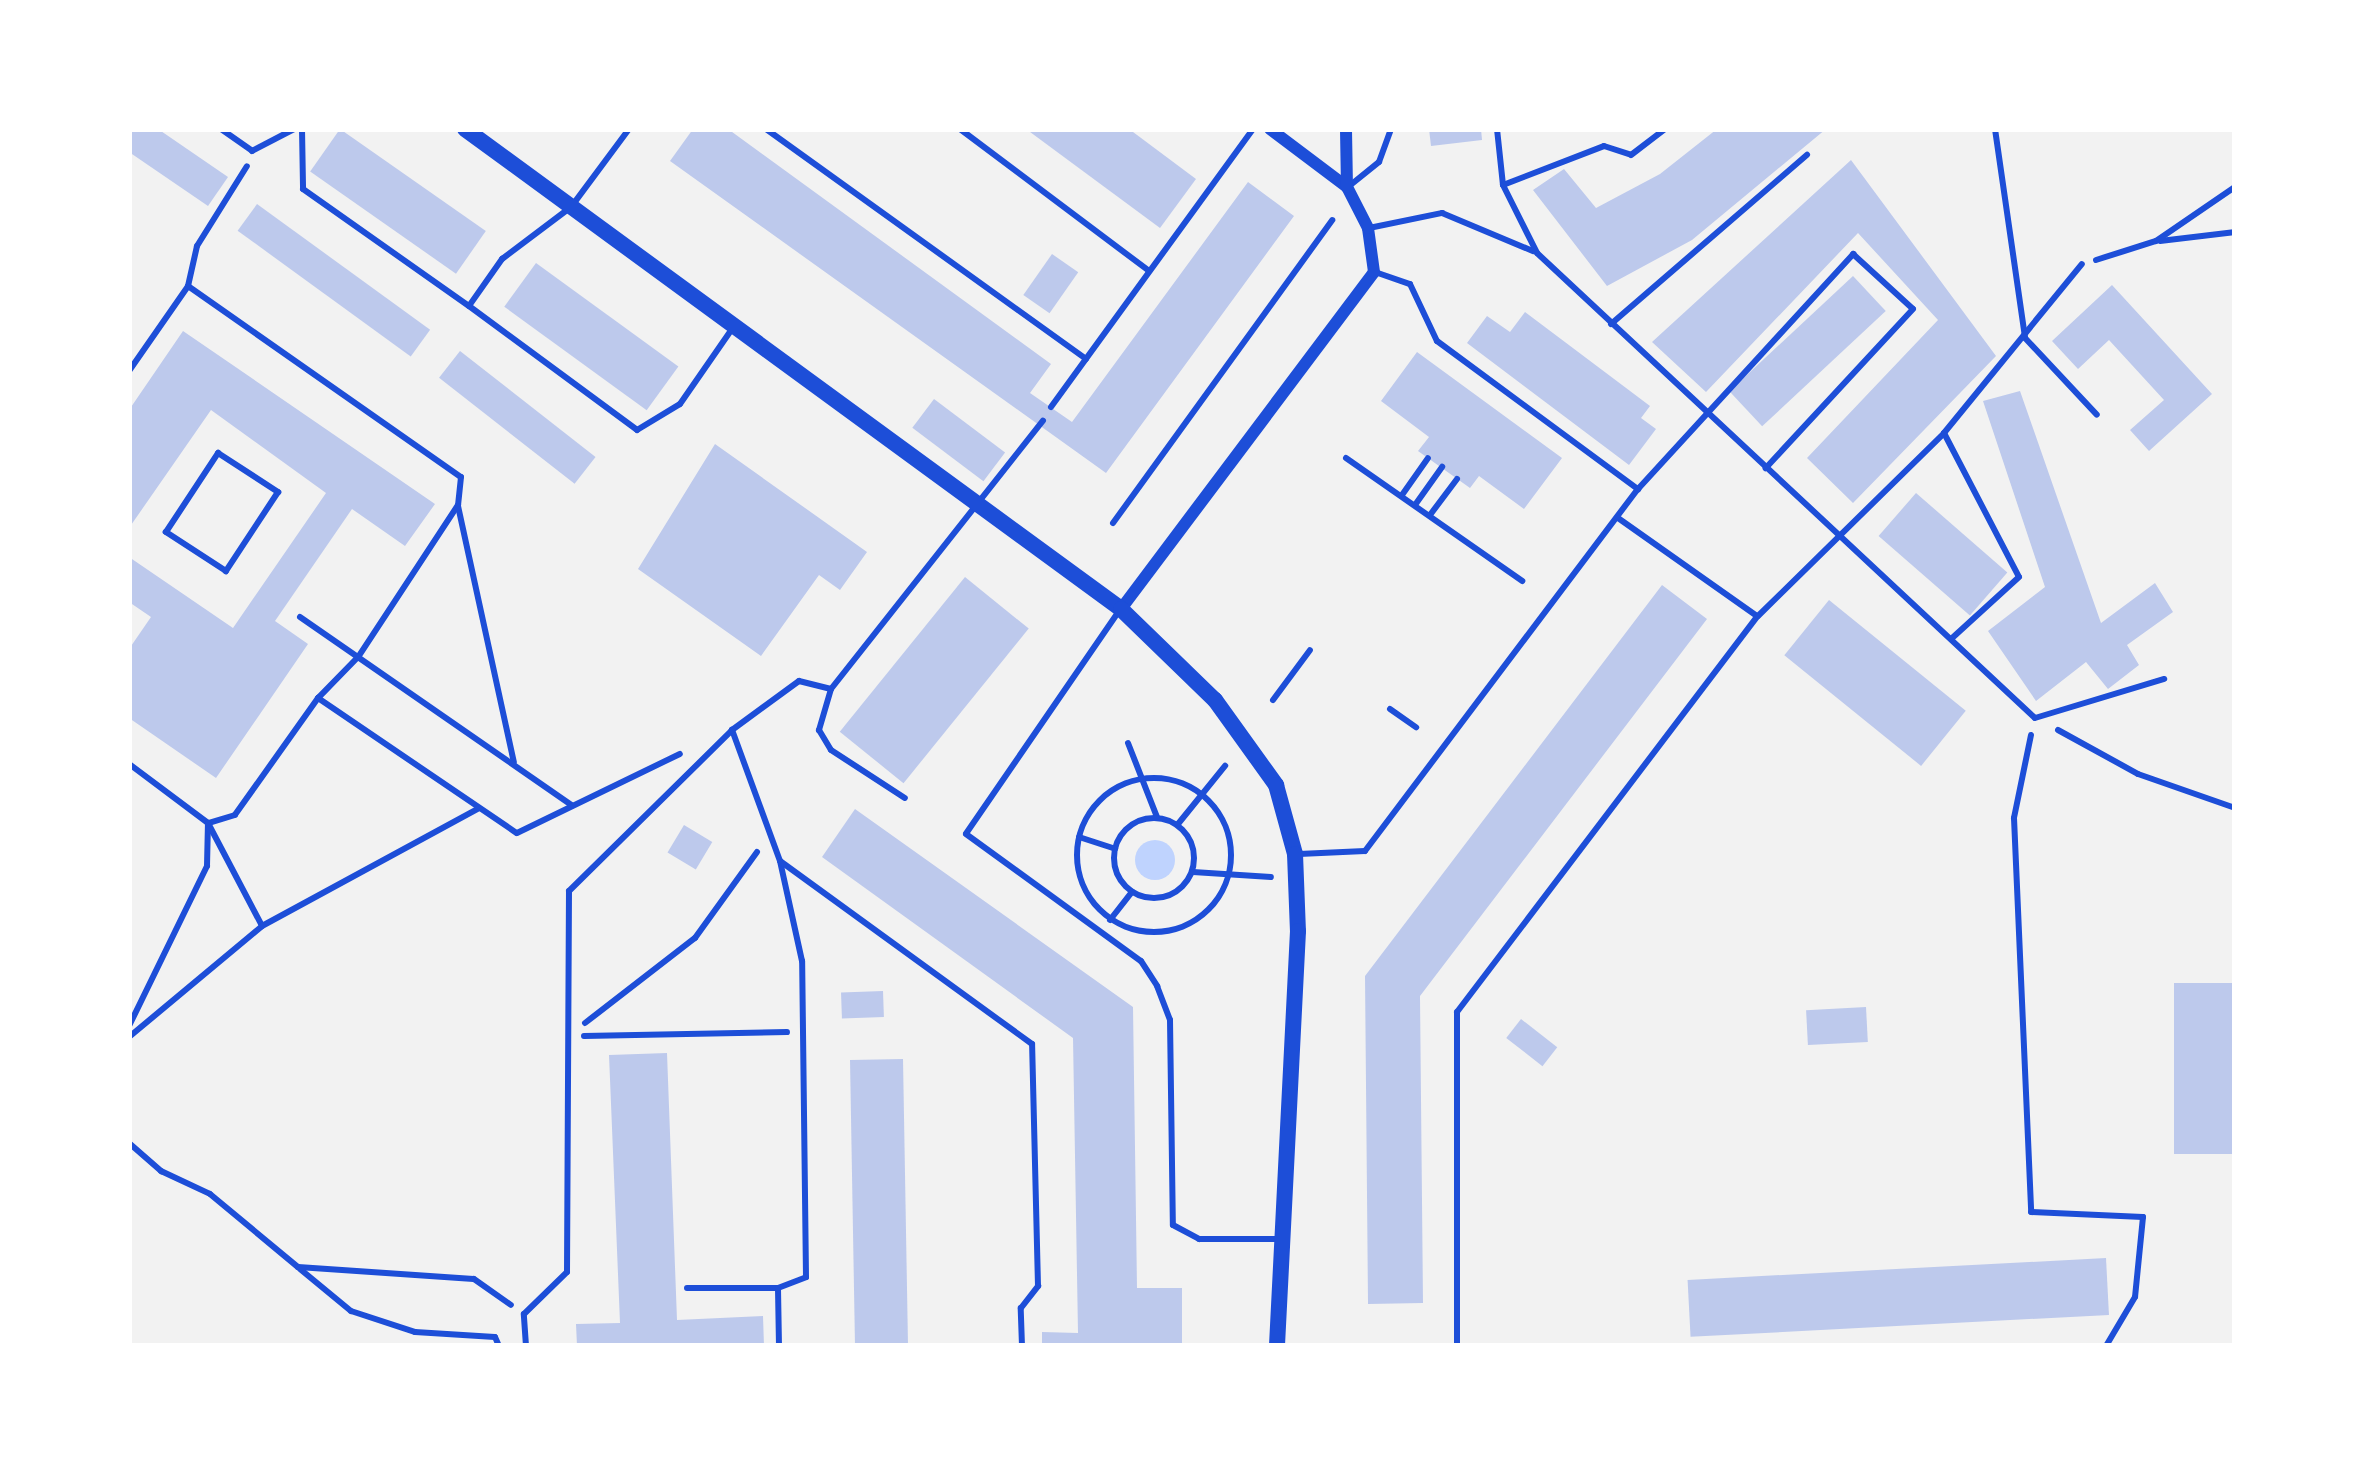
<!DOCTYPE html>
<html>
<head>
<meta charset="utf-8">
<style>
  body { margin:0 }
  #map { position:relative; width:2364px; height:1475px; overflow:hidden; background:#f2f2f2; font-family:Mulish,sans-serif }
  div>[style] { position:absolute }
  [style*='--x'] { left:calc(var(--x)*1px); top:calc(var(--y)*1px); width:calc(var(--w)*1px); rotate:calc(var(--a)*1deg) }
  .water>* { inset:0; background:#bfd3fe }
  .round { border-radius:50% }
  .building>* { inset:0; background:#bdc9ec; transform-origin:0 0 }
  .path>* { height:6px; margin:-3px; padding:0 3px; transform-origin:3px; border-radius:3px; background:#1d4ed8 }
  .path>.ring { margin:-3px; padding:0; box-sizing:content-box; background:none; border:6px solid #1d4ed8; border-radius:50% }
  .service>* { height:6px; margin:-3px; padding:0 3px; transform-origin:3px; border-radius:3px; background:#1d4ed8 }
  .minor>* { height:12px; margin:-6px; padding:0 6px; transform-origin:6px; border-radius:6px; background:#1d4ed8 }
  .tertiary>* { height:16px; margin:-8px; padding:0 8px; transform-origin:8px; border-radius:8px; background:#1d4ed8 }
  span { translate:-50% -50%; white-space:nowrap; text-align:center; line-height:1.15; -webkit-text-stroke:10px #fff; paint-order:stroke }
  .frame { position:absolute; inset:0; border:132px solid #fff; pointer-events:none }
</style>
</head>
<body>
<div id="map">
  <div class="water">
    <div class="round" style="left:1135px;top:840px;width:40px;height:40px"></div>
  </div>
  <div class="building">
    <div style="clip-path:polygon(129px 129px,158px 129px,228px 177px,208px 206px,129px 152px)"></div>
    <div style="left:340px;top:129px;width:178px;height:52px;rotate:35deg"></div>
    <div style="clip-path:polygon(693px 129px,728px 129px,1051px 364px,1030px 393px,1072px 422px,1248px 182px,1294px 216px,1106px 473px,670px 161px)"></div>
    <div style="clip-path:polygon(1026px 129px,1129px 129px,1196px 179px,1160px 228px)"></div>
    <div style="clip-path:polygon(1429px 129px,1481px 129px,1482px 140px,1431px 146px)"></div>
    <div style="clip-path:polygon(1717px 129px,1826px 129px,1692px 240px,1607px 286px,1533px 190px,1564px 169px,1596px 208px,1660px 174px)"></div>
    <div style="clip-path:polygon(1851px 160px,1996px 356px,1853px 503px,1807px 458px,1938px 320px,1858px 233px,1706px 392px,1652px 342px)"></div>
    <div style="left:257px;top:204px;width:214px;height:33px;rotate:36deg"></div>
    <div style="left:1052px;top:254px;width:32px;height:50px;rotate:35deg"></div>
    <div style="left:536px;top:263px;width:176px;height:54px;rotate:36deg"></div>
    <div style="left:1853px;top:276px;width:48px;height:169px;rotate:47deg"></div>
    <div style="clip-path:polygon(2112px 285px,2212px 394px,2149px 451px,2130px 430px,2164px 400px,2109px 340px,2078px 369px,2052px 341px)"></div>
    <div style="clip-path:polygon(1525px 312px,1650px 406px,1641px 418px,1656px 429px,1629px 465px,1467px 343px,1487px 316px,1510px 332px)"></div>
    <div style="clip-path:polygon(183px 331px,435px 504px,405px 546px,352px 509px,275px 621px,308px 644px,216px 778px,129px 718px,129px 649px,151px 617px,129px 602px,129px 557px,233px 628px,326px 493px,211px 410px,129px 528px,129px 410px)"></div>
    <div style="left:460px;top:351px;width:172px;height:34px;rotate:38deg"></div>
    <div style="clip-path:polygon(1417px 352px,1562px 458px,1524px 509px,1479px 476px,1470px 488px,1418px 451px,1429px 437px,1381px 401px)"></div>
    <div style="clip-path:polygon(2020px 391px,2101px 623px,2155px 583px,2173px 612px,2127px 645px,2139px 665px,2108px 689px,2086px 662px,2036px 701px,1988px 631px,2045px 587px,1983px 401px)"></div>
    <div style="left:934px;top:399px;width:89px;height:36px;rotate:37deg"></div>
    <div style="clip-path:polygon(715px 444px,867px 552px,840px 590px,819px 575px,761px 656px,638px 569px)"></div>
    <div style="left:1916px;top:493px;width:121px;height:57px;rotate:41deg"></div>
    <div style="left:965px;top:577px;width:82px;height:199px;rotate:39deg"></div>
    <div style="clip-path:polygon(1662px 585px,1707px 619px,1420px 996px,1423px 1303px,1368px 1304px,1365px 976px)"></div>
    <div style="left:1829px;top:600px;width:176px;height:71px;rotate:39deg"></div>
    <div style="clip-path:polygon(855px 809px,1133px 1007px,1137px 1288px,1182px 1288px,1182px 1346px,1042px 1346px,1042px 1332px,1078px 1333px,1073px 1038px,822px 857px)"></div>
    <div style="left:684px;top:825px;width:33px;height:32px;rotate:31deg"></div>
    <div style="left:2235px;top:983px;width:171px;height:61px;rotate:90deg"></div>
    <div style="left:883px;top:991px;width:26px;height:42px;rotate:88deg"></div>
    <div style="left:1866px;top:1007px;width:35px;height:60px;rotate:87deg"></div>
    <div style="left:1521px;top:1019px;width:46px;height:24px;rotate:38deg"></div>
    <div style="clip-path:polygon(667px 1053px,677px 1320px,763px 1316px,764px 1346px,577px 1346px,576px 1324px,620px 1323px,609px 1055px)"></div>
    <div style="left:903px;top:1059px;width:287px;height:53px;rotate:89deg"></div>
    <div style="left:2106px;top:1258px;width:57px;height:419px;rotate:87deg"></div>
  </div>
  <div class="path">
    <div style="--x:2160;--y:241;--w:76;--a:-6.8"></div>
    <div style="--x:2096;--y:260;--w:63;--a:-17.6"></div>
    <div style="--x:2156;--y:241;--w:96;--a:-34.4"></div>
    <div style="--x:188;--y:286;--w:41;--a:-77.3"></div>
    <div style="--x:197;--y:246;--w:94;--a:-58"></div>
    <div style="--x:129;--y:371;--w:103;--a:-55.2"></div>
    <div style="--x:188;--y:286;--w:333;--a:35"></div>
    <div style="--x:461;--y:477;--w:28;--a:96"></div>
    <div style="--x:458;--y:505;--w:182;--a:123.3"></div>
    <div style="--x:358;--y:657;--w:57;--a:134.3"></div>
    <div style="--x:318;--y:698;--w:143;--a:125.4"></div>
    <div style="--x:235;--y:815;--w:28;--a:163"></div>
    <div style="--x:208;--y:823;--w:99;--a:-143.2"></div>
    <div style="--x:218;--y:453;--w:72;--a:33"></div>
    <div style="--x:278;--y:492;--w:95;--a:123.4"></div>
    <div style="--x:226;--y:571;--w:72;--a:-147"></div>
    <div style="--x:166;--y:532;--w:95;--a:-56.6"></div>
    <div style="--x:1346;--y:458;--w:215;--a:34.9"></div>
    <div style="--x:1402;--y:495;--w:45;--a:-54.9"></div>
    <div style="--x:1415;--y:505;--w:47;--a:-54.6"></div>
    <div style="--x:458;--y:506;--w:262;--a:77.7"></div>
    <div style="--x:1430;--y:515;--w:45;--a:-53.1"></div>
    <div style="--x:1113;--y:523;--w:374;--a:-54.1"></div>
    <div style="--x:300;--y:617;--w:331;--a:34.7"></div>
    <div style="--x:318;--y:698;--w:240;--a:34.2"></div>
    <div style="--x:517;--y:833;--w:181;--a:-25.9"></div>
    <div style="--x:1273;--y:700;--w:62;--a:-53.5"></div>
    <div style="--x:1390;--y:709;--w:32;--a:35"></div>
    <div style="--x:2058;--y:730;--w:91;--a:28.8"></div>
    <div style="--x:2138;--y:774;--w:103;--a:19.3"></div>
    <div style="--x:2031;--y:735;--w:85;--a:101.6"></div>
    <div style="--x:2014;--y:818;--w:394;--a:87.5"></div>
    <div style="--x:2031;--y:1212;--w:112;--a:2.6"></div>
    <div style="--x:2143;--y:1217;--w:80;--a:95.7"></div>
    <div style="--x:2135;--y:1297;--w:57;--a:120.6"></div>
    <div style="--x:1128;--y:743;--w:79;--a:68.6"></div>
    <div class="ring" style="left:1077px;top:778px;width:148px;height:148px"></div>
    <div class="ring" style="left:1114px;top:818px;width:74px;height:74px"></div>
    <div style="--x:208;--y:823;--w:116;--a:62.3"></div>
    <div style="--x:1178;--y:824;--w:75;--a:-51"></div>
    <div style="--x:1079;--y:837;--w:38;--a:18"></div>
    <div style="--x:1193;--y:872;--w:78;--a:3.7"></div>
    <div style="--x:1110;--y:920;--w:36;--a:-52"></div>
    <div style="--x:585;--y:1023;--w:139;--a:-37.7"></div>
    <div style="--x:695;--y:938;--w:106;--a:-54.2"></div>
    <div style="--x:129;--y:1026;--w:178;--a:-64"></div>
    <div style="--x:207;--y:866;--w:43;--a:-88.7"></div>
    <div style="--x:584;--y:1036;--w:203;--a:-1.1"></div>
    <div style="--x:129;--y:1037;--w:173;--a:-39.8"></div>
    <div style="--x:262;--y:926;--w:247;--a:-28.5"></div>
    <div style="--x:129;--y:1143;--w:43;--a:41.2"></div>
    <div style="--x:161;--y:1171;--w:54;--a:25.1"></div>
    <div style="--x:210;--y:1194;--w:114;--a:39.7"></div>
    <div style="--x:298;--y:1267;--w:176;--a:3.9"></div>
    <div style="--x:474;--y:1279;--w:45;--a:35.1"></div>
    <div style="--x:300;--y:1269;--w:66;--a:39.5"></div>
    <div style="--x:351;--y:1311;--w:67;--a:18.2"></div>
    <div style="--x:415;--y:1332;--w:80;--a:3.6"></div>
    <div style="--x:495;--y:1337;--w:10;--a:66"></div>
  </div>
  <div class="service">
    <div style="--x:221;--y:129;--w:38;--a:35"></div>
    <div style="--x:252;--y:151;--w:47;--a:-27.6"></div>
    <div style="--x:302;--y:129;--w:60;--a:89"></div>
    <div style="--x:303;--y:189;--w:203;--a:35.2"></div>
    <div style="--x:629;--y:129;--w:97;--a:126.6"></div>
    <div style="--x:571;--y:207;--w:86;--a:143"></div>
    <div style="--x:502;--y:259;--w:57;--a:125.1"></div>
    <div style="--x:469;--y:306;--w:209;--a:36.4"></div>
    <div style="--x:637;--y:430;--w:50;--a:-31.2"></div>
    <div style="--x:680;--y:404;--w:91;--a:-55.3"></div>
    <div style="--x:766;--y:129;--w:394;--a:35.7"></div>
    <div style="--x:960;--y:129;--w:236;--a:36.9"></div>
    <div style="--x:1497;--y:129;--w:56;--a:83.9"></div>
    <div style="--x:1503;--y:185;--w:76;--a:63.4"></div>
    <div style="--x:1537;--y:253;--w:681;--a:43.04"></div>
    <div style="--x:2035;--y:718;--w:135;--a:-16.8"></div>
    <div style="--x:1995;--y:129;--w:211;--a:81.8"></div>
    <div style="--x:2025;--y:338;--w:105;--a:46.9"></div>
    <div style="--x:1503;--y:185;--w:108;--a:-21.1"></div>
    <div style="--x:1604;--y:146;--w:28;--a:18"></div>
    <div style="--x:1631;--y:155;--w:43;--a:-37.4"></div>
    <div style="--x:1348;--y:187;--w:40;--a:-39"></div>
    <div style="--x:1379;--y:162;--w:35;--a:-70"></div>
    <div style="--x:1369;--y:228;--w:75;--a:-11.6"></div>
    <div style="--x:1442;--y:213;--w:99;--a:22.7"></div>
    <div style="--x:1375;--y:272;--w:37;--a:19"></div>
    <div style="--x:1410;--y:284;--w:63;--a:64.7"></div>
    <div style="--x:1437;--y:341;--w:250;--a:36.4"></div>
    <div style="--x:1611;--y:324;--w:259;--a:-40.8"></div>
    <div style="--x:1051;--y:407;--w:344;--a:-54"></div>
    <div style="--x:1944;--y:433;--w:162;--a:62.5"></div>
    <div style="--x:2019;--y:577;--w:92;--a:137.6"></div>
    <div style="--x:1618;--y:518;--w:170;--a:35.2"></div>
    <div style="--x:1119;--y:611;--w:270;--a:124.5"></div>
    <div style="--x:966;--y:834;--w:216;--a:36"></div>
    <div style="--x:1141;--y:961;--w:30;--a:57"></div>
    <div style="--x:1157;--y:986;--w:36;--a:69"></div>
    <div style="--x:1170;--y:1020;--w:205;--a:89.2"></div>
    <div style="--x:1173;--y:1225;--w:30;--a:28"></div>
    <div style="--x:1199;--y:1239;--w:82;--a:0"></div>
    <div style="--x:831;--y:689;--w:43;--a:106.3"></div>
    <div style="--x:819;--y:730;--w:23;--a:59"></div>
    <div style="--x:831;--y:750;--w:88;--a:33"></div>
    <div style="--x:1299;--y:854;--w:66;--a:-2.6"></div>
    <div style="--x:1365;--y:851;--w:453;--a:-53"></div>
    <div style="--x:1638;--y:489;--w:319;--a:-47.5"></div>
    <div style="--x:1853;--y:254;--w:81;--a:42.5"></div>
    <div style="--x:1913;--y:309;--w:217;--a:132.8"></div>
    <div style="--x:687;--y:1288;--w:91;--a:0"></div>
    <div style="--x:526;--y:1346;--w:32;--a:-94"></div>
    <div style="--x:524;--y:1314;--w:60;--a:-44.3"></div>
    <div style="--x:567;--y:1272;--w:381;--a:-89.7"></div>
    <div style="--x:569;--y:891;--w:229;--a:-44.6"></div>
    <div style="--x:779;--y:1346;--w:58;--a:-91"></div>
    <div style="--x:778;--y:1288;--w:30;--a:-21"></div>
    <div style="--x:806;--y:1277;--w:316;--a:-90.7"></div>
    <div style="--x:802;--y:961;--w:102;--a:-102.4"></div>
    <div style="--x:1022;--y:1346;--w:38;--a:-92"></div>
    <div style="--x:1021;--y:1308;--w:28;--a:-52"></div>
    <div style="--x:1038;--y:1286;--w:242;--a:-91.4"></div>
    <div style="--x:1032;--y:1044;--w:311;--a:-144"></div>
    <div style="--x:780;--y:861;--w:140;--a:-110.1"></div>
    <div style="--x:732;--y:730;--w:83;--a:-36.2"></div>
    <div style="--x:799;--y:681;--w:33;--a:14"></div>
    <div style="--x:831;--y:689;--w:342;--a:-51.7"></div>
    <div style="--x:1457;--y:1346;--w:334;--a:-90"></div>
    <div style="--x:1457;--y:1012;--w:497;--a:-52.8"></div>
    <div style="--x:1758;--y:616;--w:261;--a:-44.5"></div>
    <div style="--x:1944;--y:433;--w:218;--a:-50.8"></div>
  </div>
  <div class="minor">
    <div style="--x:1270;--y:129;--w:96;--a:37"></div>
    <div style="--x:1121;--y:609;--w:421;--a:-53.1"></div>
    <div style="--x:1374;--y:272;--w:44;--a:-97.8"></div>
    <div style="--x:1368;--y:228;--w:46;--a:-117.1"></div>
    <div style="--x:1347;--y:187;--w:58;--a:-91"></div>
  </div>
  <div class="tertiary">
    <div style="--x:465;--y:129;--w:813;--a:36.19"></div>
    <div style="--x:1121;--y:609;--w:131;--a:44.1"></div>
    <div style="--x:1215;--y:700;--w:105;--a:54.3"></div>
    <div style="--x:1276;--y:785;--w:72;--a:74.6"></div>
    <div style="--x:1295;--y:854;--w:77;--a:87.8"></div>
    <div style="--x:1298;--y:931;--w:416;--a:92.9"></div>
  </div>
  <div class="frame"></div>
</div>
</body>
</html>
